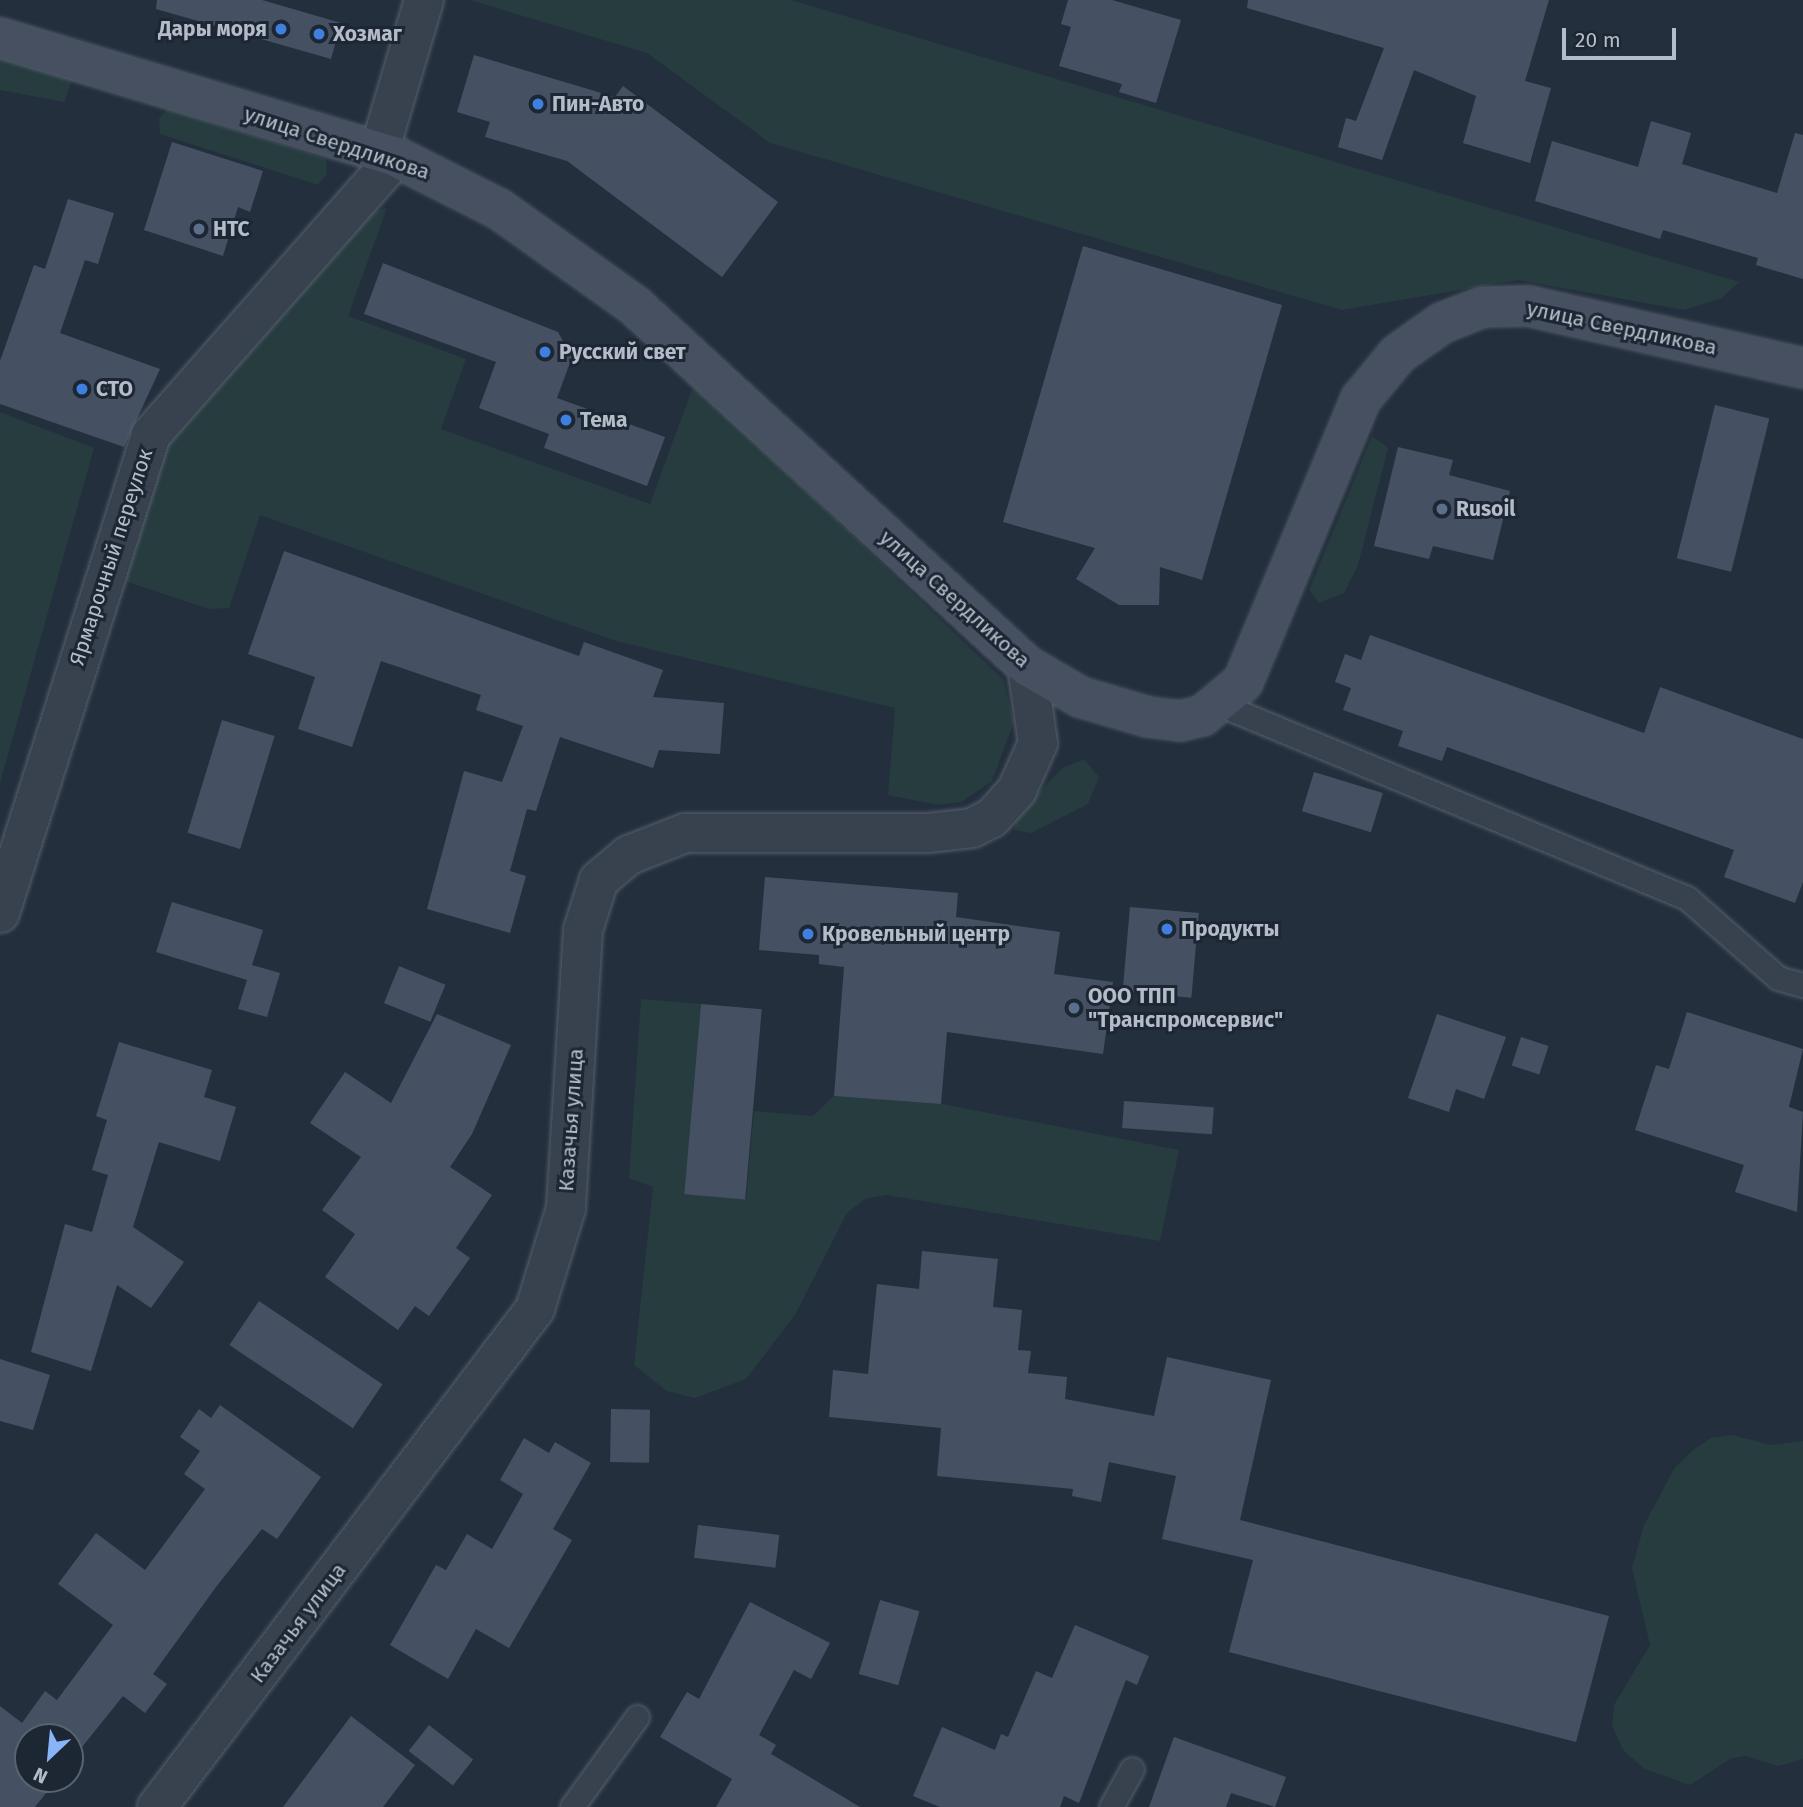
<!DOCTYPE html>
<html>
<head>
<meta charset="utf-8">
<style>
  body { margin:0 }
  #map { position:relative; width:1803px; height:1807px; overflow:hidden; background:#242f3e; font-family:"Fira Sans",sans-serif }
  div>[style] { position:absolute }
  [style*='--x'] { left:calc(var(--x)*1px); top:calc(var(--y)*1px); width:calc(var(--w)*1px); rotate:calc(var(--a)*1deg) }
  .green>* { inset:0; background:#263c3f }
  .building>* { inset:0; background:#455162; transform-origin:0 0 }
  .roads { filter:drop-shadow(0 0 2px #565f6c) drop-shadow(0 0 2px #565f6c) }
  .lane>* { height:23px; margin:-11.5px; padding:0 11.5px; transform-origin:11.5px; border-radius:11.5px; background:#38414e }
  .street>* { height:38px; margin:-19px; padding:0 19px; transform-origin:19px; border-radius:19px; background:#38414e }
  .secondary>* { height:38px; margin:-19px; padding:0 19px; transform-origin:19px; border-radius:19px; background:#465061 }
  .dots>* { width:19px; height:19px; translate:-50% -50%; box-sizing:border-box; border:4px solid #1d2633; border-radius:50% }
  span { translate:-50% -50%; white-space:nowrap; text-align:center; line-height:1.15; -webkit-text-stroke:6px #1d2633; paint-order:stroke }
  .poi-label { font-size:21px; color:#b4bcc9; font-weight:700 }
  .right { translate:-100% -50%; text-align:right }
  .left { translate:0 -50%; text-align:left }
  .street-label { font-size:21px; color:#b4bcc9 }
  .north { position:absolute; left:14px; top:1723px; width:70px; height:70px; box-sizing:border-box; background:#1d2633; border:2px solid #59626f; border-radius:50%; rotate:206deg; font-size:19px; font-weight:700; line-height:28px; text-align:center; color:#b4bcc9 }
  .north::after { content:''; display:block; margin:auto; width:24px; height:32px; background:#8ab4f8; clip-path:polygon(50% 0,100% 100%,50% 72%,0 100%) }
  .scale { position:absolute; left:1562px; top:28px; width:114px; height:32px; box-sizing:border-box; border:4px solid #b4bcc9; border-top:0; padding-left:9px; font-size:21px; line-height:24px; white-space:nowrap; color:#b4bcc9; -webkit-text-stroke:5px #1d2633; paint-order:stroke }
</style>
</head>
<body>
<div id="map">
  <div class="green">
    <div style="clip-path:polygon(470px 0,791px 0,1739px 282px,1722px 298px,1684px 310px,1518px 280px,1342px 310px,770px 143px,647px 53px)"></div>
    <div style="clip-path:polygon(0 55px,73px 77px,64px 102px,0 90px)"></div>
    <div style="clip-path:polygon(168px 108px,326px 159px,327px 174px,318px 185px,160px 134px,159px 118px)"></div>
    <div style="clip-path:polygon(387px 208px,348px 316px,466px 359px,441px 429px,650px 504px,694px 384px,1003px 679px,1014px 722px,992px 781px,961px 802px,939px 805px,888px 795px,895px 708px,616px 641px,260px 515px,229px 608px,209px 609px,125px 581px,123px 570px,164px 446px,364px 214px)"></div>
    <div style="clip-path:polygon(0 412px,94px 448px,0 783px)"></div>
    <div style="clip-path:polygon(1372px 436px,1388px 448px,1358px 565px,1344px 593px,1319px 603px,1309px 590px)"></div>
    <div style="clip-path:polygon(1084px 759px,1099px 777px,1088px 804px,1031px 833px,1015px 830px,1015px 815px,1063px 768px)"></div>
    <div style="clip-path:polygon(641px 999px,701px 1004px,686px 1194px,746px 1199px,754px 1111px,813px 1116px,834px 1096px,942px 1104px,1179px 1150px,1160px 1241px,887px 1195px,865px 1199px,847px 1213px,795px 1315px,746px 1379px,695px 1398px,667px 1391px,634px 1365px,653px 1187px,629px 1178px)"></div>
    <div style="clip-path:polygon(1732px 1435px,1771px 1445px,1803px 1441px,1803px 1759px,1778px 1766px,1745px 1756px,1730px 1759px,1690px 1785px,1645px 1769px,1624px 1751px,1612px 1726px,1614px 1705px,1650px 1645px,1632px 1568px,1644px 1525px,1674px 1469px,1692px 1451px,1711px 1438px)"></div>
  </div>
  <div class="building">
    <div style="clip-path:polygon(157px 0,262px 0,341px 23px,331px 59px,156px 9px)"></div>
    <div style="clip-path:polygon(1068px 0,1112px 0,1181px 20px,1156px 103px,1119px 92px,1122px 84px,1059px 66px,1071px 27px,1061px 24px)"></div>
    <div style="clip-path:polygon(1248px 0,1549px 0,1525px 81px,1551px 88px,1530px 163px,1463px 143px,1476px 96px,1414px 70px,1382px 160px,1338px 147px,1346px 118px,1356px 121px,1384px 48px,1247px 8px)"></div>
    <div style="clip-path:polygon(474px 55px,615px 97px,623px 86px,778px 202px,722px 277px,567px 161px,485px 137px,490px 122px,457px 112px)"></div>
    <div style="clip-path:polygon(1651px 121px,1691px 133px,1682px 164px,1777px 193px,1795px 133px,1803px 135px,1803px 279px,1756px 265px,1758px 258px,1663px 230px,1660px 239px,1535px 201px,1552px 141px,1638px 167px)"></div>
    <div style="clip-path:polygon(172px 142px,263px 171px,250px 212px,238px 207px,223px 256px,144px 230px)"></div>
    <div style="clip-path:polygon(68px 199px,114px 213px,98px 264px,85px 260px,60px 333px,160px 369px,124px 447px,0 404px,0 361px,34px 265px,45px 269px)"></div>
    <div style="clip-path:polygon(1083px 246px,1282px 305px,1202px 580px,1160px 567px,1159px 605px,1119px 605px,1076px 579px,1095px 548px,1003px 522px)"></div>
    <div style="clip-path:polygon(383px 263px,558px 332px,572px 357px,557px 398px,665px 437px,647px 486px,544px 448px,549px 434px,479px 408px,496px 362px,364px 314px)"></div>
    <div style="left:1715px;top:405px;width:56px;height:158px;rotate:14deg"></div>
    <div style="clip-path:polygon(1398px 447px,1453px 460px,1449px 475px,1510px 491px,1493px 560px,1433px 546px,1429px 559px,1374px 546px)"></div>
    <div style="clip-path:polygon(284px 551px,579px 656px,584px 642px,663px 670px,653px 697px,724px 703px,720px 754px,659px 750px,653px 768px,560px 737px,536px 811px,527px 809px,510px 871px,526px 876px,510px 933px,427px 909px,464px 771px,502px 782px,523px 726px,476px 710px,481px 695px,381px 661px,352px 747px,298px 729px,315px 677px,248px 654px)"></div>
    <div style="clip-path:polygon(1370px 635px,1644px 733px,1660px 687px,1803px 739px,1803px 882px,1795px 903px,1724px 877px,1734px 850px,1447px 747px,1442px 761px,1398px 746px,1403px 731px,1343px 710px,1351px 688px,1335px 682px,1345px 654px,1361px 660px)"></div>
    <div style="left:222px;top:720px;width:55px;height:118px;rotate:17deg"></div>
    <div style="left:1314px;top:772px;width:72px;height:41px;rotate:17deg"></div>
    <div style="clip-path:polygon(765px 877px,958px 893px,956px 917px,1060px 932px,1054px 974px,1113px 982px,1103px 1054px,947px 1032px,941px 1104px,834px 1096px,844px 967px,819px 964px,819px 955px,759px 950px)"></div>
    <div style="clip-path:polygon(172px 902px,263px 930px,252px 965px,280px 973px,267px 1017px,238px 1009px,247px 980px,156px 952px)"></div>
    <div style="left:1130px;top:907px;width:69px;height:85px;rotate:5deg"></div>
    <div style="left:399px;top:966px;width:50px;height:40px;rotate:22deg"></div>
    <div style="left:701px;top:1004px;width:61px;height:191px;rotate:5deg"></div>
    <div style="clip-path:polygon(1687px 1012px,1803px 1049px,1789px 1107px,1803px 1112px,1797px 1212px,1735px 1192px,1744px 1165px,1635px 1130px,1656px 1065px,1669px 1069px)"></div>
    <div style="clip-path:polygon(437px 1014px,511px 1045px,472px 1134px,450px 1167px,492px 1195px,456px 1248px,470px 1258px,429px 1316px,415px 1306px,398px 1330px,325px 1277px,355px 1234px,322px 1210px,361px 1157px,310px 1123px,345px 1072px,391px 1103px)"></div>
    <div style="clip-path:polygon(1437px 1014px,1506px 1037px,1484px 1099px,1456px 1089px,1449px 1112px,1408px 1098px)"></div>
    <div style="left:1521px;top:1037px;width:29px;height:30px;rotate:18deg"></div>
    <div style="clip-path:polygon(119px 1042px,212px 1070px,204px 1097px,236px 1107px,220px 1161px,159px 1142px,133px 1227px,184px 1262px,151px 1308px,117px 1285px,91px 1371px,31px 1352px,65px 1224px,92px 1232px,108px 1175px,92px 1170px,107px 1120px,96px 1116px)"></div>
    <div style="left:1124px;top:1101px;width:90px;height:27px;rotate:4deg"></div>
    <div style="clip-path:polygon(922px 1251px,998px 1259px,993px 1307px,1022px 1310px,1018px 1350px,1031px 1351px,1028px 1373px,1067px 1377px,1065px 1399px,1154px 1416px,1167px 1357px,1271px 1380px,1240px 1520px,1609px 1616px,1576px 1742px,1229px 1652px,1253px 1560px,1162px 1539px,1176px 1476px,1109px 1462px,1101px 1502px,1072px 1496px,1073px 1489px,937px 1476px,941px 1428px,829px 1417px,833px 1370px,868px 1374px,877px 1284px,919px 1289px)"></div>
    <div style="left:259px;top:1301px;width:149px;height:53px;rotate:34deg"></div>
    <div style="clip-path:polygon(0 1359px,50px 1375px,33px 1430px,0 1421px)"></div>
    <div style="clip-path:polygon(220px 1405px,321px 1477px,277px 1539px,262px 1529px,216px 1587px,153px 1674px,167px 1684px,145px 1713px,123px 1696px,70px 1762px,70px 1737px,28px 1737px,28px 1779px,57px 1779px,35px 1807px,0 1807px,0 1706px,22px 1723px,45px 1691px,57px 1700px,113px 1625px,58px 1584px,96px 1533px,145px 1570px,205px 1489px,184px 1474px,200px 1451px,180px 1437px,199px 1409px,211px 1418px)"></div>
    <div style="left:611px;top:1409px;width:39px;height:53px;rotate:1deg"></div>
    <div style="clip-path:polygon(524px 1438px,549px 1453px,555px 1442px,591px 1463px,553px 1529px,572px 1540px,509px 1648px,476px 1629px,448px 1679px,390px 1645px,436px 1565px,446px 1570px,467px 1534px,492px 1549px,523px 1494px,500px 1480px)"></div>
    <div style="left:698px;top:1525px;width:82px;height:33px;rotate:7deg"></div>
    <div style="left:880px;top:1600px;width:41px;height:77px;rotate:16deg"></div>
    <div style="clip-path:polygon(750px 1602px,830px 1643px,811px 1679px,794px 1670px,759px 1735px,776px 1745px,771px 1754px,860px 1807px,716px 1807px,732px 1779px,660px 1737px,687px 1692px,699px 1699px)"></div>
    <div style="clip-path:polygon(1075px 1625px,1149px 1656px,1137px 1685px,1126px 1680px,1079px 1803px,1064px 1796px,1060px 1807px,940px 1807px,913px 1796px,942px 1727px,995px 1750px,1001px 1734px,1008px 1737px,1036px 1671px,1052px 1678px)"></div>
    <div style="clip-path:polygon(351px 1716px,415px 1765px,383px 1807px,283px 1807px)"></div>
    <div style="left:429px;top:1725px;width:56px;height:33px;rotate:38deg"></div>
    <div style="clip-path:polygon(1174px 1737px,1286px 1777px,1275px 1807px,1231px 1793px,1226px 1807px,1149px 1807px)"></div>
  </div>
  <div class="roads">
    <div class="lane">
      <div style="--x:1221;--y:705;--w:504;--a:22.5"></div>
      <div style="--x:1687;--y:898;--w:121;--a:41.3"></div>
      <div style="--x:1778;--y:978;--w:26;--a:16"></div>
      <div style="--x:572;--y:1807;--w:111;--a:-54.2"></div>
      <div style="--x:1111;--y:1807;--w:43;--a:-61.1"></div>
    </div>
    <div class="street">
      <div style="--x:379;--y:152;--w:159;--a:-73.5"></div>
      <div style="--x:0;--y:913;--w:501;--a:-72.47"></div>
      <div style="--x:151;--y:435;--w:371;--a:-48.6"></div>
      <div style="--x:157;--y:1807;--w:625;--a:-52.8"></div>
      <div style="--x:535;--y:1309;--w:106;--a:-72.9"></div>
      <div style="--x:566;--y:1208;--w:279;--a:-86.5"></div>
      <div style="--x:583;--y:930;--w:52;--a:-72.3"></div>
      <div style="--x:599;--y:880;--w:39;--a:-40"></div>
      <div style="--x:629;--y:855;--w:60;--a:-21.4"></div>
      <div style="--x:685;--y:833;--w:243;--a:0"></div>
      <div style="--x:928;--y:833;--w:44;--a:-6.5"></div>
      <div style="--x:972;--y:828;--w:22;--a:-27"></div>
      <div style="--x:992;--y:818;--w:38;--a:-48"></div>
      <div style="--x:1017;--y:790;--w:51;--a:-65.9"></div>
      <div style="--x:1038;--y:743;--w:78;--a:-98.1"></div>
    </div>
    <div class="secondary">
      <div style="--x:0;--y:38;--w:413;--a:16.7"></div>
      <div style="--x:396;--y:157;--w:115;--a:26.8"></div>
      <div style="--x:499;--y:209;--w:166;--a:35.4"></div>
      <div style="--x:634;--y:305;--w:534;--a:42.57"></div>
      <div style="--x:1027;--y:666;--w:61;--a:30.3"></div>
      <div style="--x:1080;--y:697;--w:71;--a:16.4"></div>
      <div style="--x:1148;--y:717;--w:32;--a:7"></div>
      <div style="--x:1180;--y:721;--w:23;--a:-13"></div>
      <div style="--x:1202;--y:716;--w:53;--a:-39.7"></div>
      <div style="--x:1243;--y:682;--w:307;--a:-67.4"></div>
      <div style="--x:1361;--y:399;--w:58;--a:-50.6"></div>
      <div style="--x:1398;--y:354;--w:54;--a:-35.2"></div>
      <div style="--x:1442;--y:323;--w:44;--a:-21.3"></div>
      <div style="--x:1483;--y:307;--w:45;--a:-1.3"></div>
      <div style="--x:1528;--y:306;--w:282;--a:12.7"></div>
    </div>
  </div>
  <div class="dots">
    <div style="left:281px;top:29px;background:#3f7fe0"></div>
    <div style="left:319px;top:34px;background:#3f7fe0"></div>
    <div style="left:538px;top:104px;background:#3f7fe0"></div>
    <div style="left:199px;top:229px;background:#5c6f8a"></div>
    <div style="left:545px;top:352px;background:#3f7fe0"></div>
    <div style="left:82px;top:389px;background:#3f7fe0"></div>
    <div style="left:566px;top:420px;background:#3f7fe0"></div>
    <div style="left:1442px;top:509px;background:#5c6f8a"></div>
    <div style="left:1167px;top:929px;background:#3f7fe0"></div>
    <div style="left:808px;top:934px;background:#3f7fe0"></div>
    <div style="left:1074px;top:1008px;background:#5c6f8a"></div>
  </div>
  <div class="poi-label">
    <span class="right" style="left:267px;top:29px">Дары моря</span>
    <span class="left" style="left:333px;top:34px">Хозмаг</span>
    <span class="left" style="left:552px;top:104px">Пин-Авто</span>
    <span class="left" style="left:213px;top:229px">НТС</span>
    <span class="left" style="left:559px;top:352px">Русский свет</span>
    <span class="left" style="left:96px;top:389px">СТО</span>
    <span class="left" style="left:580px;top:420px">Тема</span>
    <span class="left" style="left:1456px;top:509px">Rusoil</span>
    <span class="left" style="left:1181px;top:929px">Продукты</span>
    <span class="left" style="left:822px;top:934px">Кровельный центр</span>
    <span class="left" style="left:1088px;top:1008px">ООО ТПП<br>"Транспромсервис"</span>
  </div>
  <div class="street-label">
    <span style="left:337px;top:143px;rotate:18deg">улица Свердликова</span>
    <span style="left:1622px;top:328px;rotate:12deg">улица Свердликова</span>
    <span style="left:111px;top:557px;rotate:-72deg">Ярмарочный переулок</span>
    <span style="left:955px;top:599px;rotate:42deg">улица Свердликова</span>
    <span style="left:571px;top:1120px;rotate:-86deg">Казачья улица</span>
    <span style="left:298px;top:1623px;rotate:-53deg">Казачья улица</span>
  </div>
  <div class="north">N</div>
  <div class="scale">20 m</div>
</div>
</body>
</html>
